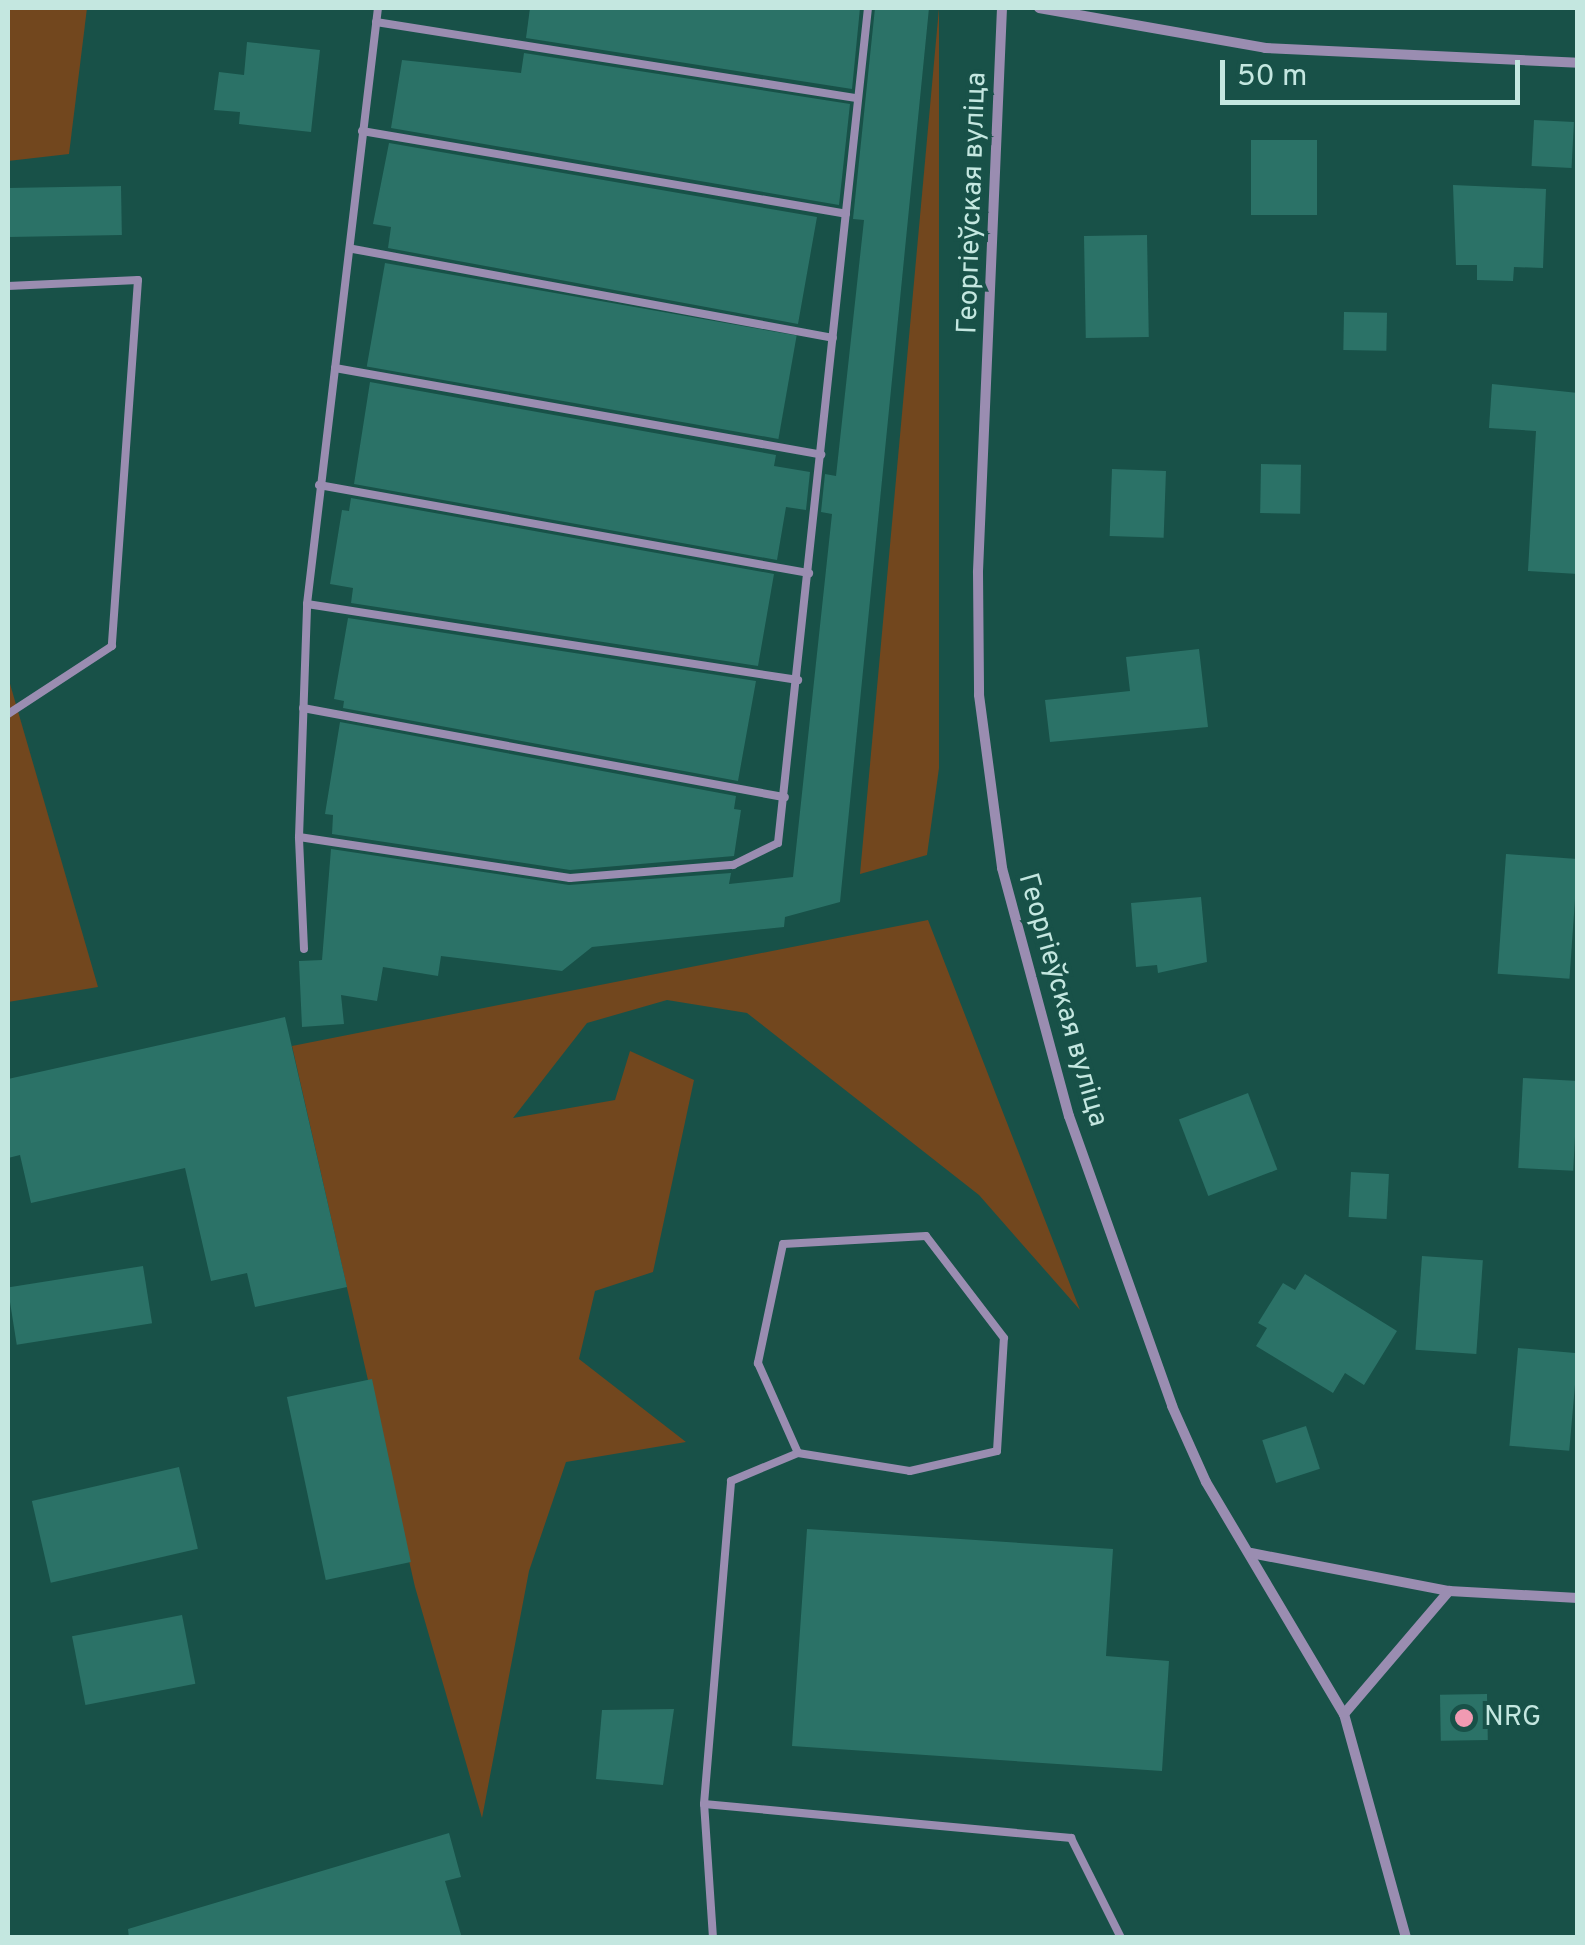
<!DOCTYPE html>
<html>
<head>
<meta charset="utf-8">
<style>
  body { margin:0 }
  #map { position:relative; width:1585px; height:1945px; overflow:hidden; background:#185148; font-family:Overpass,sans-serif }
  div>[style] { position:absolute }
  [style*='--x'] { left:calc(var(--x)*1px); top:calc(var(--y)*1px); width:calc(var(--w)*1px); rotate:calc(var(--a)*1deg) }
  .green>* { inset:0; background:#72471e }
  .building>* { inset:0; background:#2b7267; transform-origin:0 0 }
  .service>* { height:8px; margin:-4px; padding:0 4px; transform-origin:4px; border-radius:4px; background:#9a8db1 }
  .minor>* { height:10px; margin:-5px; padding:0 5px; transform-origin:5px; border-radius:5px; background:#9a8db1 }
  .dots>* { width:28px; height:28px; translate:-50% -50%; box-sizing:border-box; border:5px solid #185148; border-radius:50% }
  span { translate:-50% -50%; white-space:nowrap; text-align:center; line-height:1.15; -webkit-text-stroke:8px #185148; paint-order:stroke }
  .street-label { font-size:28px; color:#c4e7e0 }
  .poi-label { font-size:28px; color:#c4e7e0 }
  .left { translate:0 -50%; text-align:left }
  .frame { position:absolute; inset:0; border:10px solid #c4e7e0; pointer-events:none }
  .scale { position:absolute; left:1220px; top:60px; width:300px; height:45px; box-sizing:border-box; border:5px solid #c4e7e0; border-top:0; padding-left:12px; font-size:30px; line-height:35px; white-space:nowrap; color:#c4e7e0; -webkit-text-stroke:8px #185148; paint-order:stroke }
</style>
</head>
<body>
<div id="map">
  <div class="green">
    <div style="clip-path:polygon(8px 8px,87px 8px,69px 154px,8px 161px)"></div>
    <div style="clip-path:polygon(939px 8px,939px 768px,927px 855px,860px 874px)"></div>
    <div style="clip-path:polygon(8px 677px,98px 987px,8px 1002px)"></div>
    <div style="clip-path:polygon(928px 920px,1080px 1310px,979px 1195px,747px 1013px,667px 1000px,587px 1023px,513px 1118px,615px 1100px,630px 1051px,694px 1080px,653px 1272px,595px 1291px,579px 1359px,686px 1442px,566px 1462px,529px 1571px,482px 1818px,415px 1587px,292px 1046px)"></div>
  </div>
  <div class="building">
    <div style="clip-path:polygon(530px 8px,860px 8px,852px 89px,526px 38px)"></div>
    <div style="clip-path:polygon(875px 8px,929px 8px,840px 902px,785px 917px,784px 927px,592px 947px,562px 971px,441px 956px,438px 976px,383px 967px,377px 1001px,341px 995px,344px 1024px,302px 1027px,299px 961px,322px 960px,331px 849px,569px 885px,731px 873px,729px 884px,793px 877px,832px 514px,821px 512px,825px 474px,836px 476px,864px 220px,853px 219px)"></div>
    <div style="clip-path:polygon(247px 42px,320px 50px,311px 132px,239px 124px,240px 112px,214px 110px,219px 72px,244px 75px)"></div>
    <div style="clip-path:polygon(524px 53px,850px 104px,839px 205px,391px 128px,402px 60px,521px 73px)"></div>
    <div style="left:1534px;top:120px;width:40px;height:46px;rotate:3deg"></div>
    <div style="left:1251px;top:140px;width:66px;height:75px"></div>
    <div style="clip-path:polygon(389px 143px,817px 217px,798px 324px,388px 248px,391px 227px,373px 224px)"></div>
    <div style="clip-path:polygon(1453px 185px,1546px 189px,1543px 268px,1514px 267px,1513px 281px,1477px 280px,1477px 265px,1456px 265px)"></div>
    <div style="left:121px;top:186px;width:49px;height:113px;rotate:89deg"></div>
    <div style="left:1147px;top:235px;width:102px;height:63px;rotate:89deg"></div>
    <div style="left:385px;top:263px;width:418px;height:105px;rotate:10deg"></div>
    <div style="left:1344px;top:312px;width:43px;height:38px;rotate:1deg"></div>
    <div style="clip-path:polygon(370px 382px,776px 455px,774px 466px,810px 472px,806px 510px,786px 507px,777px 560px,354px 484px)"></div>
    <div style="clip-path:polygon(1492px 384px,1578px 393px,1578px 574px,1528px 571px,1536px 431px,1489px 428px)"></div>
    <div style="left:1261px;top:464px;width:40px;height:49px;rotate:1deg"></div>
    <div style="left:1112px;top:469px;width:54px;height:67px;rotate:2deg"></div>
    <div style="clip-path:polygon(351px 498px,774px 574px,758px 666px,351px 603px,353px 588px,330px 584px,342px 510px,349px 511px)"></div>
    <div style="clip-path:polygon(348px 618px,756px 681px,738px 781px,343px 708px,344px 701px,334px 699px)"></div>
    <div style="clip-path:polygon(1199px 649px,1208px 727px,1050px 742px,1045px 700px,1130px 691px,1126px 657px)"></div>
    <div style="clip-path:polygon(340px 722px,736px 796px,734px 809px,741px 810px,734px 856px,570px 870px,332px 834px,333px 815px,325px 814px)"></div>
    <div style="left:1506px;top:854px;width:72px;height:120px;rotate:4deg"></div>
    <div style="clip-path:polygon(1201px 897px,1207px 962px,1158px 973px,1157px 965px,1136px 967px,1131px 903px)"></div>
    <div style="clip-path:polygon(285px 1017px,347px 1287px,255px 1307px,247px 1273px,211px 1281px,185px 1168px,31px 1203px,20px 1155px,8px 1158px,8px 1079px)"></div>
    <div style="left:1523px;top:1078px;width:55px;height:90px;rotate:3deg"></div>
    <div style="left:1248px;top:1093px;width:82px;height:74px;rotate:69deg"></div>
    <div style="left:1351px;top:1172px;width:38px;height:45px;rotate:3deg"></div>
    <div style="left:1422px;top:1256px;width:61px;height:94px;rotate:4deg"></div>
    <div style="left:143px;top:1266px;width:58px;height:137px;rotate:81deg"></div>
    <div style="clip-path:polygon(1305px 1274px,1397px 1331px,1364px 1385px,1345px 1373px,1333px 1393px,1256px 1346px,1267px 1328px,1258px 1323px,1283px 1283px,1295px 1290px)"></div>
    <div style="left:1518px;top:1348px;width:60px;height:98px;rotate:5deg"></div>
    <div style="left:372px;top:1379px;width:187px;height:87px;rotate:78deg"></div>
    <div style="left:1306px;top:1426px;width:45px;height:46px;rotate:72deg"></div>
    <div style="left:179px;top:1467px;width:84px;height:151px;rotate:77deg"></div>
    <div style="clip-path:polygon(807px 1529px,1113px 1549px,1106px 1656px,1169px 1661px,1162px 1771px,792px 1746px)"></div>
    <div style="left:182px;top:1615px;width:70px;height:112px;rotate:79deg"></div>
    <div style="left:1487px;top:1694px;width:46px;height:47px;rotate:89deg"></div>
    <div style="clip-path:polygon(674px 1709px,663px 1785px,596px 1779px,602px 1710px)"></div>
    <div style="clip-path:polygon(449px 1833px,461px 1877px,445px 1881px,462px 1938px,129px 1938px,128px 1929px)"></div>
  </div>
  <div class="service">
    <div style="--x:376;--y:22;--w:488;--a:9"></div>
    <div style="--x:362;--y:131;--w:491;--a:9.7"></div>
    <div style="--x:353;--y:249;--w:488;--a:10.5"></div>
    <div style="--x:8;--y:286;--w:130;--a:-2.6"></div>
    <div style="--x:138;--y:280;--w:367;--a:94.1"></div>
    <div style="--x:112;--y:646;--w:124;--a:146.8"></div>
    <div style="--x:335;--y:368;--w:494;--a:10.1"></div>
    <div style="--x:319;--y:485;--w:498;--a:10.2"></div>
    <div style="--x:307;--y:604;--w:497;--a:8.8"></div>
    <div style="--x:303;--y:708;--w:490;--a:10.5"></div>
    <div style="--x:299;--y:837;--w:274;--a:8.6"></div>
    <div style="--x:570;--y:878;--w:164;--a:-4.6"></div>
    <div style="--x:733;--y:865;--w:50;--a:-26.1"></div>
    <div style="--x:778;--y:843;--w:840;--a:-83.85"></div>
    <div style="--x:304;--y:949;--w:112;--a:-92.6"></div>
    <div style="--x:299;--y:837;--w:233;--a:-88"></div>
    <div style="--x:307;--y:604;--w:600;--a:-83.21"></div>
    <div style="--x:704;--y:1804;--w:369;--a:5.3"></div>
    <div style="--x:1071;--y:1838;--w:112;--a:63.4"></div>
    <div style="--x:713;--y:1938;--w:134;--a:-93.8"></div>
    <div style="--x:704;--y:1804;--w:324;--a:-85.2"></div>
    <div style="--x:731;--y:1481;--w:73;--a:-22.7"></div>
    <div style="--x:798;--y:1453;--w:113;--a:9.1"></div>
    <div style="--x:910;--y:1471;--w:89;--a:-12.9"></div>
    <div style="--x:997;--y:1451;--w:113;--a:-86.5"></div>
    <div style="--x:1004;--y:1338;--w:128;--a:-127.4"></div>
    <div style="--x:926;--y:1236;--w:143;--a:176.8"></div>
    <div style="--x:783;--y:1244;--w:122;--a:101.9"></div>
    <div style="--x:758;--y:1363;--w:98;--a:66"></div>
  </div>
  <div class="minor">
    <div style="--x:1002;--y:8;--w:565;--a:92.44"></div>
    <div style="--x:978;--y:572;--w:123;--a:89.5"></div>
    <div style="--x:979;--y:695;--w:175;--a:82.4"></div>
    <div style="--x:1002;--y:868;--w:257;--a:74.9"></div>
    <div style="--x:1069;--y:1116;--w:308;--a:70.4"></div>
    <div style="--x:1172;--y:1406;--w:83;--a:65.9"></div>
    <div style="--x:1206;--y:1482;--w:270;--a:59.3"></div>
    <div style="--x:1344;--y:1714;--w:232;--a:74.5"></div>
    <div style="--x:1039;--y:8;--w:230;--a:10"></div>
    <div style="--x:1265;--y:48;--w:313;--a:2.7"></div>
    <div style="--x:1251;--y:1553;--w:202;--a:10.9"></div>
    <div style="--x:1449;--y:1591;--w:129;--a:3.1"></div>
    <div style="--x:1344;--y:1714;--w:162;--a:-49.5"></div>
  </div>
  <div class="dots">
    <div style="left:1464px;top:1718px;background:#f19ab2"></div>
  </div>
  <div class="street-label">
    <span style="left:973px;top:203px;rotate:-88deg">Георгіеўская вуліца</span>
    <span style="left:1062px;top:1000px;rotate:74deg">Георгіеўская вуліца</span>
  </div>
  <div class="poi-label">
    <span class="left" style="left:1484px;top:1718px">NRG</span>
  </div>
  <div class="frame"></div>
  <div class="scale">50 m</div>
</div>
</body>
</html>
